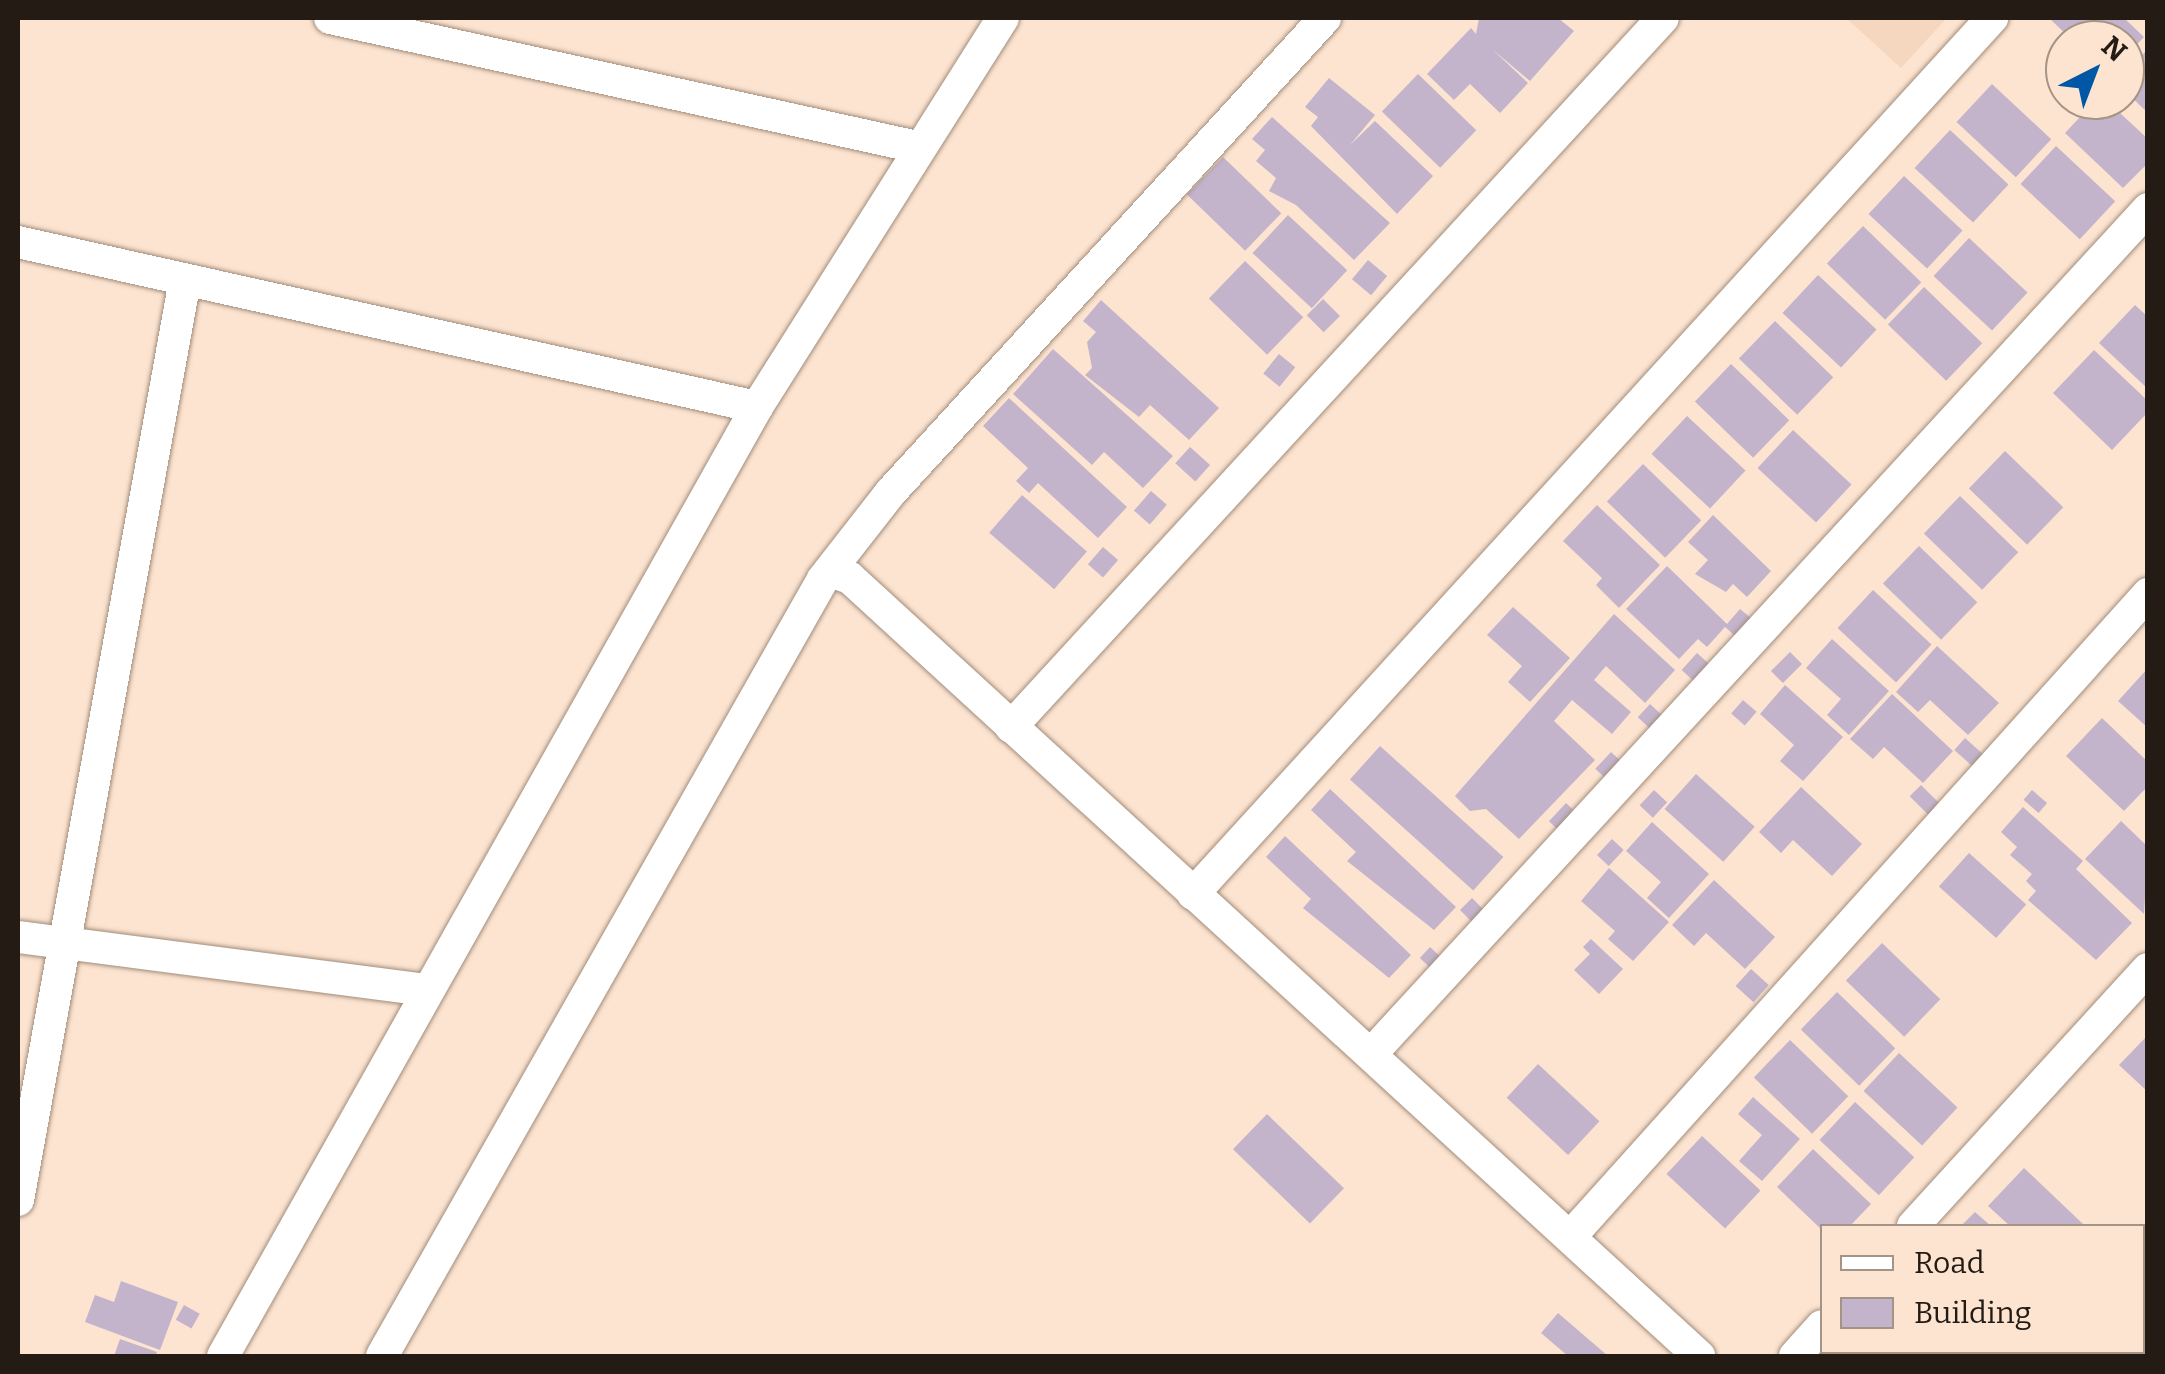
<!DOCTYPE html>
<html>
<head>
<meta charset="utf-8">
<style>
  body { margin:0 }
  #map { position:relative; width:2165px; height:1374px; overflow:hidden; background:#fce4d1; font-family:Bitter,serif }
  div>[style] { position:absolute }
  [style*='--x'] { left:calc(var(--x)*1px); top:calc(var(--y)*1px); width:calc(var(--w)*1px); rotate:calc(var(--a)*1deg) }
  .built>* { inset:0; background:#f5d7bf }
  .building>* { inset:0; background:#c3b4cc; transform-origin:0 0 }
  .roads { filter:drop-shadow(0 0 2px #a28c7a) drop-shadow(0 0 2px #a28c7a) }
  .street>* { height:32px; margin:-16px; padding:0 16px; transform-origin:16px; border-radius:16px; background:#fff }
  span { translate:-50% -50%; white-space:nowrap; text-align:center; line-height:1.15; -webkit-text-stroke:8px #fce4d1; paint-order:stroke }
  .frame { position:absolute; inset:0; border:20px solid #231b14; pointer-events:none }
  .legend { position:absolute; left:1820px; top:1224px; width:325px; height:130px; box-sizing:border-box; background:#fce4d1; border:2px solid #a59485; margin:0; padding:12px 18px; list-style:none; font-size:30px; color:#231b14 }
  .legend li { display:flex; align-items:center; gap:20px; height:50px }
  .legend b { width:50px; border:2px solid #a59485 }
  .north { position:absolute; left:2045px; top:20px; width:100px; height:100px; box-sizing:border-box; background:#fce4d1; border:2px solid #a59485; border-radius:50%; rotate:42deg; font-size:28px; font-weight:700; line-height:40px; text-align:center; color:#231b14 }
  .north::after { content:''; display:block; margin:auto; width:35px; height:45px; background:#0057a5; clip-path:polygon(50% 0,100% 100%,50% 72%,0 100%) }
</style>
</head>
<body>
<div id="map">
  <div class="built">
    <div style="clip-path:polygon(1846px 18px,1947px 18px,1901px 68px)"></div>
  </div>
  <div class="building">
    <div style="clip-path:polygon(1479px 18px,1558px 18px,1574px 31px,1530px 81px,1492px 49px,1528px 83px,1500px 113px,1470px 84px,1454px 100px,1427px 74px,1471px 28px,1476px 34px)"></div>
    <div style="clip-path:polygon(2049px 18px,2124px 18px,2144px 37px,2125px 57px,2125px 40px,2072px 40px)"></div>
    <div style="clip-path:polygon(2148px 49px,2148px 113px,2125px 91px,2125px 73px)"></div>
    <div style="left:1418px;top:74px;width:81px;height:52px;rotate:44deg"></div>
    <div style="clip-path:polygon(1329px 78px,1375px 115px,1350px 145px,1375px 121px,1433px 176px,1397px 214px,1311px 126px,1318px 117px,1305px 107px)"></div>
    <div style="left:1992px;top:84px;width:81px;height:52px;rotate:43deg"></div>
    <div style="clip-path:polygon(2096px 100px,2106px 100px,2148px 139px,2148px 163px,2123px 188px,2065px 133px)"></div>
    <div style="clip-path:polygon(1272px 117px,1390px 223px,1354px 260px,1296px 205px,1269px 191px,1276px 178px,1256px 161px,1265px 150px,1252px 139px)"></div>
    <div style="left:1950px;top:130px;width:80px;height:52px;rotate:43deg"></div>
    <div style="left:2056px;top:146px;width:81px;height:52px;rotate:43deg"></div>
    <div style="left:1223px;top:157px;width:81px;height:52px;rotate:44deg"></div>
    <div style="left:1904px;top:176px;width:80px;height:52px;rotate:43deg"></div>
    <div style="left:1288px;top:215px;width:81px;height:52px;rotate:43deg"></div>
    <div style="left:1863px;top:226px;width:81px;height:52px;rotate:44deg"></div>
    <div style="left:1969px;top:238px;width:80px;height:52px;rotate:43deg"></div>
    <div style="left:1368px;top:260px;width:25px;height:25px;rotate:40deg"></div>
    <div style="left:1245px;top:261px;width:81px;height:52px;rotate:44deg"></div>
    <div style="left:1818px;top:275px;width:80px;height:52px;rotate:43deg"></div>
    <div style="left:1924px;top:287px;width:81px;height:52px;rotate:44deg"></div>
    <div style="left:1323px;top:299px;width:24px;height:23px;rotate:45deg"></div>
    <div style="clip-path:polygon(1101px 300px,1219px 408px,1189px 440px,1150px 405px,1139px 417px,1085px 375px,1092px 368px,1087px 342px,1096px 332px,1083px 321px)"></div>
    <div style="clip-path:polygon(2135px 305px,2148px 317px,2148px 389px,2099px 343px)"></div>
    <div style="left:1775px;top:321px;width:81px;height:52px;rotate:44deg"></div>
    <div style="clip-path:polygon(1053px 349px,1173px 456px,1143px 488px,1104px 452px,1092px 465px,1013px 394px)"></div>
    <div style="clip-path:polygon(2094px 350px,2148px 401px,2148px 412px,2112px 450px,2053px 393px)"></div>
    <div style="left:1279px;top:354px;width:21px;height:25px;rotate:39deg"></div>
    <div style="left:1731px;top:364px;width:81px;height:52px;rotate:44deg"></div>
    <div style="clip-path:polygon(1009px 398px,1127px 507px,1098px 538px,1038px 483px,1029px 493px,1016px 481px,1028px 468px,983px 426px)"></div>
    <div style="left:1687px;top:416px;width:80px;height:52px;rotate:43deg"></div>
    <div style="left:1793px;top:430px;width:80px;height:52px;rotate:43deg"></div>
    <div style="left:1190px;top:447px;width:27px;height:22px;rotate:42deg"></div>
    <div style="left:2005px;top:451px;width:81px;height:52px;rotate:44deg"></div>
    <div style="left:1643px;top:464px;width:81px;height:52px;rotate:44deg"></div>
    <div style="left:1151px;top:491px;width:21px;height:26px;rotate:41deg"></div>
    <div style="left:1022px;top:495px;width:86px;height:50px;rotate:41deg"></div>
    <div style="left:1960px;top:496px;width:81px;height:52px;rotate:44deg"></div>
    <div style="clip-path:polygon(1597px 505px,1660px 565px,1619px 608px,1596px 585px,1602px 578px,1563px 541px)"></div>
    <div style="clip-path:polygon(1713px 515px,1771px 571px,1747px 597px,1733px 584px,1726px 592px,1695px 574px,1708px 560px,1688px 542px)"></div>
    <div style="left:1919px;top:546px;width:81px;height:52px;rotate:44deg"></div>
    <div style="left:1103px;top:547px;width:20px;height:23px;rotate:41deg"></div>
    <div style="clip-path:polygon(1667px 566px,1727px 624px,1740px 609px,1758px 624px,1742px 642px,1725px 627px,1707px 647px,1698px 639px,1679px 659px,1626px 609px)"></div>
    <div style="left:1873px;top:590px;width:80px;height:52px;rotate:43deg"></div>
    <div style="clip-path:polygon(1513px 607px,1570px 658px,1530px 702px,1508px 682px,1522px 666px,1487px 635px)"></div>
    <div style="clip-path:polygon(1614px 614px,1675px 670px,1645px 703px,1606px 666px,1594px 680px,1631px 712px,1612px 734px,1572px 700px,1554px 721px,1595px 760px,1519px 839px,1486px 809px,1470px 811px,1455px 796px)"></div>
    <div style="clip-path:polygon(1832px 639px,1889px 691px,1849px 735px,1827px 715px,1841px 699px,1806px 668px)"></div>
    <div style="clip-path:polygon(1937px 646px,1999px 703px,1968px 735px,1930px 700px,1918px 712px,1896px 692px)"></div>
    <div style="left:1790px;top:652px;width:17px;height:27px;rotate:45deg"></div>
    <div style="left:1697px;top:653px;width:27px;height:23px;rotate:42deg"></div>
    <div style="clip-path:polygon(2148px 668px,2148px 728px,2118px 701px)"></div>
    <div style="clip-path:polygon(1785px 685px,1843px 737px,1803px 781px,1780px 761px,1794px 745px,1760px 714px)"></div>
    <div style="clip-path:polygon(1892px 694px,1953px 751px,1923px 783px,1884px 747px,1873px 759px,1850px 739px)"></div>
    <div style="left:1743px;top:700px;width:18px;height:18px;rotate:41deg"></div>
    <div style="left:1650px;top:704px;width:23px;height:18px;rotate:43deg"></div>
    <div style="clip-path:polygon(2102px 718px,2148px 762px,2148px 786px,2124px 811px,2066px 756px)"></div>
    <div style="left:1965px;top:738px;width:30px;height:16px;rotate:42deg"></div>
    <div style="left:1380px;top:746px;width:166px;height:45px;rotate:42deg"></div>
    <div style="left:1611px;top:752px;width:22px;height:23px;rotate:43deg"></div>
    <div style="left:1696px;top:774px;width:79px;height:47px;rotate:42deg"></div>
    <div style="left:1921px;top:785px;width:28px;height:16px;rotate:45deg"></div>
    <div style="clip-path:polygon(1801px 787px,1862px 844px,1832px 876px,1793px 840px,1781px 853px,1759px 832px)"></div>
    <div style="clip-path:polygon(1330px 789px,1456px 907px,1434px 930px,1347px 861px,1356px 852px,1311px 810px)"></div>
    <div style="left:1654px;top:790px;width:18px;height:21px;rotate:43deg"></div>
    <div style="left:2032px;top:790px;width:20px;height:13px;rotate:41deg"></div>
    <div style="left:1566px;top:803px;width:16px;height:25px;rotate:43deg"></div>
    <div style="clip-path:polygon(2023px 807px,2083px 861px,2076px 869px,2132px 923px,2096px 960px,2028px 900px,2036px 891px,2026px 881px,2032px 874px,2010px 855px,2017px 847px,2001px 832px)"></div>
    <div style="clip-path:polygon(2121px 821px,2148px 847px,2144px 914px,2085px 859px)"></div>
    <div style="clip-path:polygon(1652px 822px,1709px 874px,1669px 918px,1647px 898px,1661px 882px,1626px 851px)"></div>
    <div style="clip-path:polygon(1285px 836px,1411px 955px,1389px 978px,1303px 908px,1311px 899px,1266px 857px)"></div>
    <div style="left:1612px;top:839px;width:16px;height:22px;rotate:43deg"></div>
    <div style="left:1969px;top:853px;width:77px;height:45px;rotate:42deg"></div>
    <div style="clip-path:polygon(1609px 868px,1669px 922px,1633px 961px,1608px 939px,1615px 931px,1581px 901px)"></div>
    <div style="clip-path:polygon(1714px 880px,1775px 937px,1745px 969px,1706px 933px,1694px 946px,1672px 925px)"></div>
    <div style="left:1472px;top:898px;width:18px;height:17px;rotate:45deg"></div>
    <div style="clip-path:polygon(1591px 939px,1623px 969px,1599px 994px,1574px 970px,1590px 954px,1583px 947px)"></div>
    <div style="left:1882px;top:943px;width:81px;height:52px;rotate:44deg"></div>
    <div style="left:1430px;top:947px;width:21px;height:15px;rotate:43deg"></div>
    <div style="left:1751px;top:969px;width:24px;height:23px;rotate:42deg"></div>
    <div style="left:1837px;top:992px;width:81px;height:52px;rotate:44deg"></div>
    <div style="clip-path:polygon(2148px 1035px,2148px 1092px,2119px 1065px)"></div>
    <div style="left:1790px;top:1040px;width:81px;height:52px;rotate:44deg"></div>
    <div style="left:1899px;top:1053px;width:80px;height:52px;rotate:43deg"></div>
    <div style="left:1538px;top:1064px;width:84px;height:46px;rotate:43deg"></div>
    <div style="clip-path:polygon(1753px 1097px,1800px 1139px,1762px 1181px,1739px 1161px,1762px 1135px,1738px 1114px)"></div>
    <div style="left:1855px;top:1102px;width:81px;height:52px;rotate:43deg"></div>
    <div style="left:1267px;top:1114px;width:107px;height:49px;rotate:44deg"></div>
    <div style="left:1702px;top:1136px;width:80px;height:52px;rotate:43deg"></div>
    <div style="clip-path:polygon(1813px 1149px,1871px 1204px,1850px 1226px,1822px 1230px,1777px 1187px)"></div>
    <div style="clip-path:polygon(2024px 1168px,2083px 1224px,2080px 1226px,2010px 1226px,1988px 1206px)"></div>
    <div style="clip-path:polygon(1975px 1212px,1991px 1226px,1961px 1226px)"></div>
    <div style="clip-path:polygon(121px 1281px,178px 1302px,160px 1350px,85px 1322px,95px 1295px,114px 1302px)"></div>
    <div style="left:184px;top:1305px;width:18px;height:17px;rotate:29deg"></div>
    <div style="clip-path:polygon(1558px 1313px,1608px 1356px,1568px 1356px,1541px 1333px)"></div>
    <div style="clip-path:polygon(120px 1339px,157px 1352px,155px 1356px,114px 1356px)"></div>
    <div style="clip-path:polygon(2046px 1352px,2078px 1352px,2073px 1356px)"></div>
  </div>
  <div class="roads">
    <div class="street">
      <div style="--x:330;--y:18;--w:601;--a:12.39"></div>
      <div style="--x:18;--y:242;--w:757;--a:12.59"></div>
      <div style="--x:830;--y:571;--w:21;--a:19"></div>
      <div style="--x:850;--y:578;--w:1152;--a:42.5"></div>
      <div style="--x:1011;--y:727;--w:963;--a:-47.4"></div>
      <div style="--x:1193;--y:894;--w:1186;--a:-47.63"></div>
      <div style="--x:18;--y:937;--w:412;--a:7.4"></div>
      <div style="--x:1372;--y:1053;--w:1147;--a:-47.4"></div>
      <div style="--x:18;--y:1200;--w:935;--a:-79.71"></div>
      <div style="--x:1913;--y:1226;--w:348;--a:-47.6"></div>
      <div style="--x:1570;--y:1237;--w:865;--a:-48.05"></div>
      <div style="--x:223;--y:1356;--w:1089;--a:-60.63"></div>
      <div style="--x:757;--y:407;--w:460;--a:-57.7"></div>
      <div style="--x:382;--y:1356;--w:893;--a:-60.42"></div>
      <div style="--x:823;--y:579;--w:110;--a:-52"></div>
      <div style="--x:891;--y:492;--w:643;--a:-47.52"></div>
      <div style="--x:1795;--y:1356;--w:40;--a:-48"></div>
    </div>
  </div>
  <div class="frame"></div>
  <ul class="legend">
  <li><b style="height:12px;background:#fff"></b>Road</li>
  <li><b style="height:28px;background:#c3b4cc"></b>Building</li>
  </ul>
  <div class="north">N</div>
</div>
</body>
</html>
